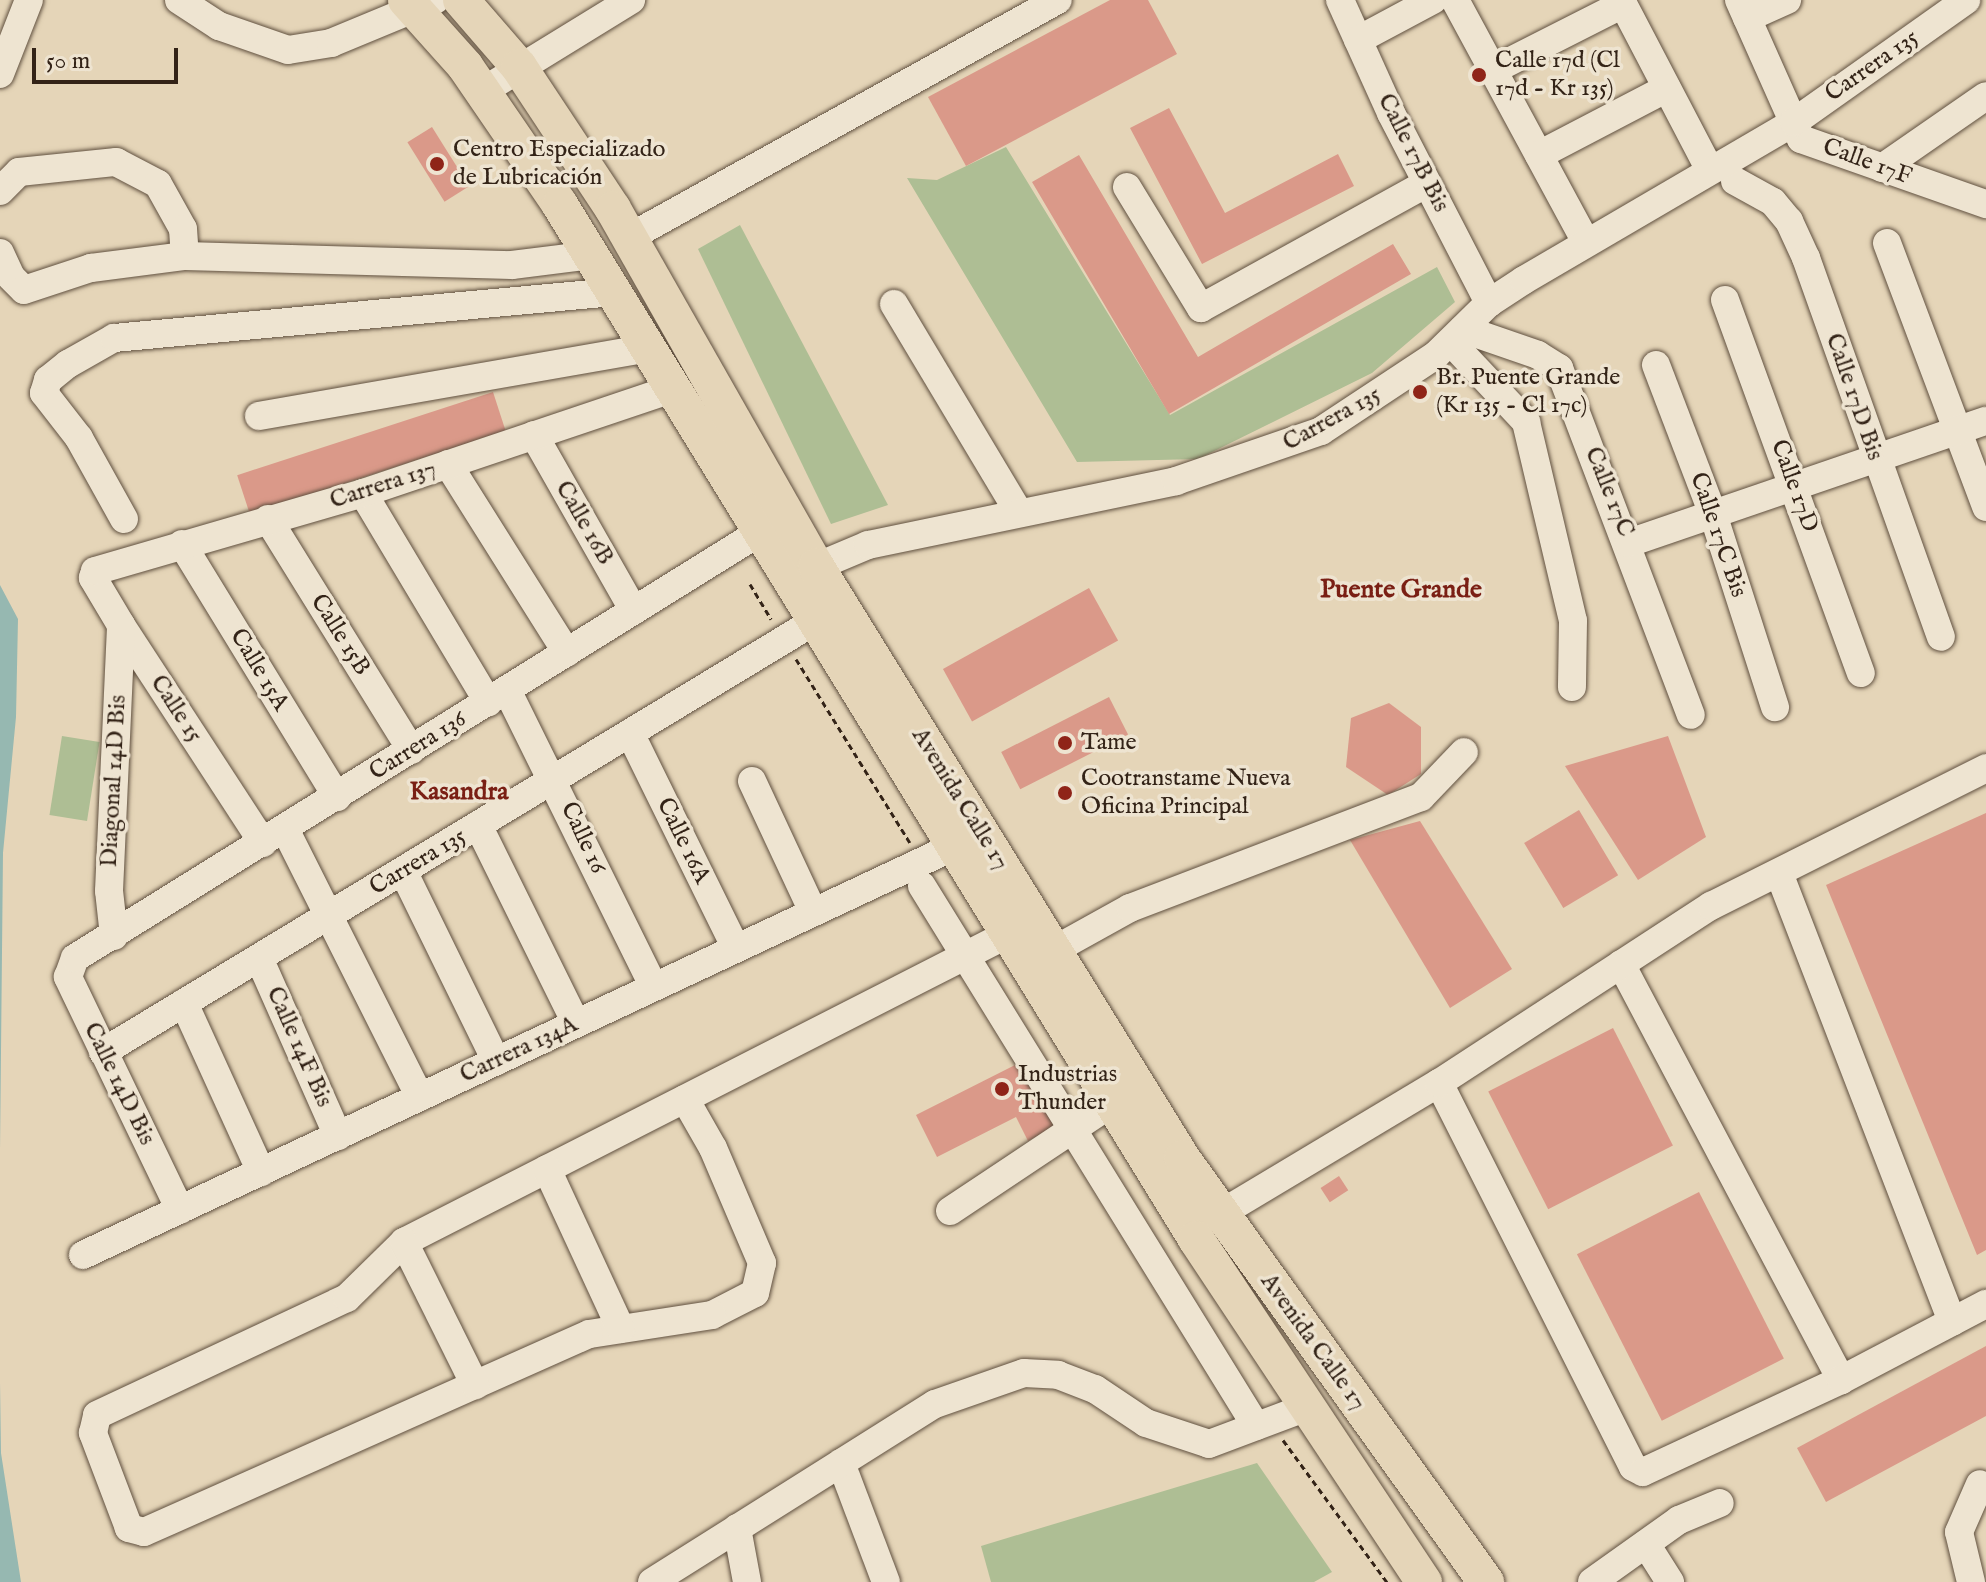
<!DOCTYPE html>
<html>
<head>
<meta charset="utf-8">
<style>
  body { margin:0 }
  #map { position:relative; width:1986px; height:1582px; overflow:hidden; background:#e5d5b8; font-family:"IM FELL English",serif }
  div>[style] { position:absolute }
  [style*='--x'] { left:calc(var(--x)*1px); top:calc(var(--y)*1px); width:calc(var(--w)*1px); rotate:calc(var(--a)*1deg) }
  .green>* { inset:0; background:#aebe94; transform-origin:0 0 }
  .water>* { inset:0; background:#96b8b1 }
  .building>* { inset:0; background:#da9989; transform-origin:0 0 }
  .path>* { height:3px; margin-top:-1.5px; transform-origin:0; background:repeating-linear-gradient(90deg,#332317 0 6px,transparent 0 10px) }
  .roads { filter:drop-shadow(0 0 2px #60503f) drop-shadow(0 0 2px #60503f) }
  .minor>* { height:28px; margin:-14px; padding:0 14px; transform-origin:14px; border-radius:14px; background:#eee4d1 }
  .major>* { height:36px; margin:-18px; padding:0 18px; transform-origin:18px; border-radius:18px; background:#e5d5b8 }
  .dots>* { width:22px; height:22px; translate:-50% -50%; box-sizing:border-box; border:4px solid #eee4d1; border-radius:50% }
  span { translate:-50% -50%; white-space:nowrap; text-align:center; line-height:1.15; -webkit-text-stroke:7px #eee4d1; paint-order:stroke }
  .poi-label { font-size:24px; color:#332317 }
  .left { translate:0 -50%; text-align:left }
  .street-label { font-size:24px; color:#332317 }
  .neighbourhood-label { font-size:26px; color:#7a1f14; font-weight:700 }
  .scale { position:absolute; left:32px; top:48px; width:146px; height:36px; box-sizing:border-box; border:4px solid #332317; border-top:0; padding-left:10px; font-size:24px; line-height:28px; white-space:nowrap; color:#332317; -webkit-text-stroke:6px #eee4d1; paint-order:stroke }
</style>
</head>
<body>
<div id="map">
  <div class="green">
    <div style="clip-path:polygon(1006px 147px,1170px 415px,1437px 267px,1455px 302px,1372px 373px,1198px 459px,1077px 462px,907px 178px,937px 180px)"></div>
    <div style="clip-path:polygon(740px 225px,888px 505px,831px 524px,698px 249px)"></div>
    <div style="left:62px;top:736px;width:38px;height:80px;rotate:9deg"></div>
    <div style="clip-path:polygon(1257px 1463px,1332px 1572px,1314px 1582px,991px 1582px,981px 1546px)"></div>
  </div>
  <div class="water">
    <div style="clip-path:polygon(0 585px,18px 619px,16px 717px,3px 853px,0 1151px)"></div>
    <div style="clip-path:polygon(0 1382px,1px 1453px,21px 1582px,0 1582px)"></div>
  </div>
  <div class="building">
    <div style="clip-path:polygon(1110px 0,1148px 0,1177px 54px,966px 166px,928px 97px)"></div>
    <div style="clip-path:polygon(1169px 108px,1225px 213px,1338px 154px,1354px 186px,1202px 264px,1130px 128px)"></div>
    <div style="left:432px;top:127px;width:70px;height:29px;rotate:58deg"></div>
    <div style="clip-path:polygon(1079px 155px,1198px 357px,1393px 244px,1411px 274px,1169px 414px,1032px 182px)"></div>
    <div style="left:493px;top:392px;width:41px;height:269px;rotate:72deg"></div>
    <div style="left:1089px;top:588px;width:60px;height:167px;rotate:61deg"></div>
    <div style="left:1109px;top:697px;width:42px;height:121px;rotate:63deg"></div>
    <div style="clip-path:polygon(1389px 703px,1421px 727px,1421px 774px,1388px 795px,1346px 767px,1351px 718px)"></div>
    <div style="clip-path:polygon(1668px 736px,1706px 837px,1638px 880px,1565px 766px)"></div>
    <div style="left:1579px;top:810px;width:76px;height:64px;rotate:59deg"></div>
    <div style="clip-path:polygon(1986px 813px,1986px 1250px,1977px 1255px,1826px 885px)"></div>
    <div style="clip-path:polygon(1420px 821px,1512px 969px,1450px 1008px,1350px 840px)"></div>
    <div style="left:1613px;top:1028px;width:132px;height:140px;rotate:63deg"></div>
    <div style="clip-path:polygon(1021px 1062px,1055px 1127px,1028px 1141px,1016px 1117px,937px 1157px,916px 1115px)"></div>
    <div style="left:1339px;top:1176px;width:17px;height:22px;rotate:57deg"></div>
    <div style="left:1699px;top:1192px;width:187px;height:137px;rotate:63deg"></div>
    <div style="clip-path:polygon(1986px 1346px,1986px 1416px,1826px 1502px,1797px 1448px)"></div>
  </div>
  <div class="path">
    <div style="--x:750;--y:584;--w:41;--a:59"></div>
    <div style="--x:796;--y:659;--w:216;--a:58.2"></div>
    <div style="--x:1283;--y:1440;--w:176;--a:53.8"></div>
  </div>
  <div class="roads">
    <div class="minor">
      <div style="--x:179;--y:0;--w:48;--a:33"></div>
      <div style="--x:219;--y:26;--w:73;--a:19.2"></div>
      <div style="--x:288;--y:50;--w:44;--a:-9.2"></div>
      <div style="--x:331;--y:43;--w:113;--a:-22.5"></div>
      <div style="--x:1340;--y:0;--w:124;--a:65.7"></div>
      <div style="--x:1391;--y:113;--w:214;--a:62.7"></div>
      <div style="--x:1455;--y:0;--w:275;--a:61.6"></div>
      <div style="--x:1621;--y:0;--w:192;--a:62.4"></div>
      <div style="--x:1739;--y:0;--w:152;--a:66"></div>
      <div style="--x:1801;--y:139;--w:196;--a:19.4"></div>
      <div style="--x:1747;--y:18;--w:44;--a:-24.2"></div>
      <div style="--x:1358;--y:40;--w:85;--a:-28.1"></div>
      <div style="--x:1493;--y:70;--w:146;--a:-26.9"></div>
      <div style="--x:0;--y:74;--w:79;--a:-68.6"></div>
      <div style="--x:483;--y:91;--w:174;--a:-31.6"></div>
      <div style="--x:1539;--y:155;--w:144;--a:-27.6"></div>
      <div style="--x:1882;--y:168;--w:126;--a:-34.7"></div>
      <div style="--x:1735;--y:181;--w:43;--a:28.9"></div>
      <div style="--x:1773;--y:202;--w:25;--a:50"></div>
      <div style="--x:1789;--y:221;--w:41;--a:65.3"></div>
      <div style="--x:1806;--y:258;--w:402;--a:70.4"></div>
      <div style="--x:1127;--y:187;--w:142;--a:58.6"></div>
      <div style="--x:1201;--y:308;--w:258;--a:-28.9"></div>
      <div style="--x:0;--y:191;--w:27;--a:-45"></div>
      <div style="--x:19;--y:172;--w:98;--a:-5.9"></div>
      <div style="--x:116;--y:162;--w:47;--a:27.6"></div>
      <div style="--x:158;--y:184;--w:51;--a:60.9"></div>
      <div style="--x:183;--y:229;--w:27;--a:86"></div>
      <div style="--x:185;--y:256;--w:327;--a:1.6"></div>
      <div style="--x:512;--y:265;--w:80;--a:-7.2"></div>
      <div style="--x:630;--y:237;--w:489;--a:-29"></div>
      <div style="--x:1887;--y:243;--w:282;--a:69.4"></div>
      <div style="--x:0;--y:253;--w:26;--a:65"></div>
      <div style="--x:11;--y:277;--w:18;--a:45"></div>
      <div style="--x:24;--y:290;--w:71;--a:-18.2"></div>
      <div style="--x:91;--y:268;--w:95;--a:-7.3"></div>
      <div style="--x:1725;--y:300;--w:397;--a:70"></div>
      <div style="--x:894;--y:304;--w:241;--a:59.1"></div>
      <div style="--x:1463;--y:329;--w:79;--a:19.1"></div>
      <div style="--x:1538;--y:355;--w:25;--a:32"></div>
      <div style="--x:1559;--y:368;--w:371;--a:69.2"></div>
      <div style="--x:1451;--y:342;--w:110;--a:46.8"></div>
      <div style="--x:1526;--y:422;--w:204;--a:76.7"></div>
      <div style="--x:1573;--y:621;--w:66;--a:90.9"></div>
      <div style="--x:1656;--y:365;--w:160;--a:69.1"></div>
      <div style="--x:1713;--y:514;--w:203;--a:72.2"></div>
      <div style="--x:259;--y:416;--w:394;--a:-9.9"></div>
      <div style="--x:534;--y:435;--w:202;--a:60.4"></div>
      <div style="--x:448;--y:464;--w:223;--a:57.8"></div>
      <div style="--x:363;--y:493;--w:244;--a:59.1"></div>
      <div style="--x:124;--y:519;--w:93;--a:-119.1"></div>
      <div style="--x:79;--y:438;--w:57;--a:-127.9"></div>
      <div style="--x:44;--y:393;--w:14;--a:-73"></div>
      <div style="--x:48;--y:380;--w:26;--a:-39"></div>
      <div style="--x:68;--y:364;--w:53;--a:-29.5"></div>
      <div style="--x:114;--y:338;--w:502;--a:-5.26"></div>
      <div style="--x:268;--y:519;--w:272;--a:58.2"></div>
      <div style="--x:1629;--y:543;--w:377;--a:-18.9"></div>
      <div style="--x:182;--y:544;--w:297;--a:58.5"></div>
      <div style="--x:797;--y:575;--w:77;--a:-22.9"></div>
      <div style="--x:868;--y:545;--w:315;--a:-11.7"></div>
      <div style="--x:1176;--y:481;--w:153;--a:-19"></div>
      <div style="--x:1321;--y:431;--w:138;--a:-33.5"></div>
      <div style="--x:1436;--y:355;--w:74;--a:-44.5"></div>
      <div style="--x:1489;--y:303;--w:42;--a:-33.3"></div>
      <div style="--x:1524;--y:280;--w:313;--a:-30.3"></div>
      <div style="--x:1794;--y:122;--w:211;--a:-35.3"></div>
      <div style="--x:507;--y:690;--w:331;--a:63.7"></div>
      <div style="--x:630;--y:733;--w:240;--a:63.8"></div>
      <div style="--x:752;--y:781;--w:145;--a:65"></div>
      <div style="--x:478;--y:825;--w:221;--a:63.7"></div>
      <div style="--x:285;--y:829;--w:300;--a:63.3"></div>
      <div style="--x:263;--y:843;--w:260;--a:-123.1"></div>
      <div style="--x:121;--y:625;--w:55;--a:-120.8"></div>
      <div style="--x:93;--y:578;--w:7;--a:-74"></div>
      <div style="--x:95;--y:571;--w:279;--a:-16.2"></div>
      <div style="--x:363;--y:493;--w:326;--a:-18.6"></div>
      <div style="--x:403;--y:871;--w:212;--a:63.9"></div>
      <div style="--x:1779;--y:873;--w:481;--a:68.9"></div>
      <div style="--x:922;--y:886;--w:635;--a:58.26"></div>
      <div style="--x:114;--y:936;--w:45;--a:-96.3"></div>
      <div style="--x:109;--y:891;--w:266;--a:-87.4"></div>
      <div style="--x:1056;--y:949;--w:85;--a:-29"></div>
      <div style="--x:1130;--y:908;--w:311;--a:-20.9"></div>
      <div style="--x:1421;--y:797;--w:62;--a:-46.3"></div>
      <div style="--x:259;--y:958;--w:195;--a:66.1"></div>
      <div style="--x:1621;--y:964;--w:471;--a:62.1"></div>
      <div style="--x:184;--y:1003;--w:186;--a:65.5"></div>
      <div style="--x:103;--y:1052;--w:832;--a:-31.19"></div>
      <div style="--x:1439;--y:1083;--w:430;--a:63.2"></div>
      <div style="--x:1633;--y:1467;--w:11;--a:27"></div>
      <div style="--x:1643;--y:1472;--w:218;--a:-24.9"></div>
      <div style="--x:1841;--y:1380;--w:164;--a:-27.7"></div>
      <div style="--x:685;--y:1099;--w:56;--a:60.3"></div>
      <div style="--x:713;--y:1148;--w:125;--a:66.9"></div>
      <div style="--x:762;--y:1263;--w:31;--a:103"></div>
      <div style="--x:755;--y:1293;--w:48;--a:152.9"></div>
      <div style="--x:712;--y:1315;--w:124;--a:171.2"></div>
      <div style="--x:589;--y:1334;--w:487;--a:156"></div>
      <div style="--x:144;--y:1532;--w:16;--a:-165"></div>
      <div style="--x:129;--y:1528;--w:102;--a:-110.8"></div>
      <div style="--x:93;--y:1433;--w:18;--a:-77"></div>
      <div style="--x:97;--y:1415;--w:276;--a:-25.1"></div>
      <div style="--x:347;--y:1298;--w:80;--a:-44.5"></div>
      <div style="--x:404;--y:1242;--w:678;--a:-27.02"></div>
      <div style="--x:547;--y:1169;--w:176;--a:65.2"></div>
      <div style="--x:180;--y:1210;--w:259;--a:-115.7"></div>
      <div style="--x:68;--y:977;--w:20;--a:-70"></div>
      <div style="--x:75;--y:958;--w:807;--a:-31.88"></div>
      <div style="--x:950;--y:1211;--w:195;--a:-33.7"></div>
      <div style="--x:1220;--y:1214;--w:255;--a:-30.9"></div>
      <div style="--x:1439;--y:1083;--w:325;--a:-33.1"></div>
      <div style="--x:1711;--y:906;--w:308;--a:-26.6"></div>
      <div style="--x:404;--y:1242;--w:160;--a:63.6"></div>
      <div style="--x:83;--y:1255;--w:963;--a:-25.13"></div>
      <div style="--x:841;--y:1463;--w:127;--a:69.3"></div>
      <div style="--x:737;--y:1528;--w:55;--a:79.5"></div>
      <div style="--x:1646;--y:1544;--w:45;--a:57.7"></div>
      <div style="--x:652;--y:1582;--w:334;--a:-32.2"></div>
      <div style="--x:935;--y:1404;--w:94;--a:-19.2"></div>
      <div style="--x:1024;--y:1373;--w:34;--a:3"></div>
      <div style="--x:1058;--y:1375;--w:40;--a:21"></div>
      <div style="--x:1095;--y:1389;--w:61;--a:33.7"></div>
      <div style="--x:1146;--y:1423;--w:66;--a:18.4"></div>
      <div style="--x:1209;--y:1444;--w:103;--a:-20.6"></div>
      <div style="--x:1592;--y:1582;--w:107;--a:-35.5"></div>
      <div style="--x:1679;--y:1520;--w:44;--a:-22.5"></div>
      <div style="--x:1971;--y:1582;--w:51;--a:-103.5"></div>
      <div style="--x:1959;--y:1532;--w:52;--a:-66.4"></div>
    </div>
    <div class="major">
      <div style="--x:406;--y:0;--w:89;--a:48.2"></div>
      <div style="--x:465;--y:66;--w:168;--a:55.6"></div>
      <div style="--x:560;--y:205;--w:1214;--a:58.4"></div>
      <div style="--x:1196;--y:1239;--w:412;--a:56.4"></div>
      <div style="--x:461;--y:0;--w:89;--a:49.1"></div>
      <div style="--x:519;--y:67;--w:170;--a:56.5"></div>
      <div style="--x:613;--y:209;--w:411;--a:60.4"></div>
      <div style="--x:816;--y:566;--w:696;--a:58.27"></div>
      <div style="--x:1182;--y:1158;--w:522;--a:54.36"></div>
    </div>
  </div>
  <div class="dots">
    <div style="left:1479px;top:75px;background:#8f2418"></div>
    <div style="left:437px;top:164px;background:#8f2418"></div>
    <div style="left:1420px;top:392px;background:#8f2418"></div>
    <div style="left:1065px;top:743px;background:#8f2418"></div>
    <div style="left:1065px;top:793px;background:#8f2418"></div>
    <div style="left:1002px;top:1089px;background:#8f2418"></div>
  </div>
  <div class="poi-label">
    <span class="left" style="left:1495px;top:75px">Calle 17d (Cl<br>17d - Kr 135)</span>
    <span class="left" style="left:453px;top:164px">Centro Especializado<br>de Lubricación</span>
    <span class="left" style="left:1436px;top:392px">Br. Puente Grande<br>(Kr 135 - Cl 17c)</span>
    <span class="left" style="left:1081px;top:743px">Tame</span>
    <span class="left" style="left:1081px;top:793px">Cootranstame Nueva<br>Oficina Principal</span>
    <span class="left" style="left:1018px;top:1089px">Industrias<br>Thunder</span>
  </div>
  <div class="street-label">
    <span style="left:1872px;top:66px;rotate:-35deg">Carrera 135</span>
    <span style="left:1413px;top:153px;rotate:63deg">Calle 17B Bis</span>
    <span style="left:1867px;top:162px;rotate:20deg">Calle 17F</span>
    <span style="left:1854px;top:397px;rotate:71deg">Calle 17D Bis</span>
    <span style="left:1332px;top:419px;rotate:-29deg">Carrera 135</span>
    <span style="left:383px;top:485px;rotate:-18deg">Carrera 137</span>
    <span style="left:1794px;top:486px;rotate:70deg">Calle 17D</span>
    <span style="left:1609px;top:492px;rotate:68deg">Calle 17C</span>
    <span style="left:584px;top:523px;rotate:60deg">Calle 16B</span>
    <span style="left:1718px;top:535px;rotate:71deg">Calle 17C Bis</span>
    <span style="left:340px;top:635px;rotate:58deg">Calle 15B</span>
    <span style="left:259px;top:670px;rotate:59deg">Calle 15A</span>
    <span style="left:176px;top:709px;rotate:57deg">Calle 15</span>
    <span style="left:418px;top:746px;rotate:-32deg">Carrera 136</span>
    <span style="left:114px;top:781px;rotate:-87deg">Diagonal 14D Bis</span>
    <span style="left:960px;top:799px;rotate:58deg">Avenida Calle 17</span>
    <span style="left:583px;top:838px;rotate:65deg">Calle 16</span>
    <span style="left:683px;top:841px;rotate:64deg">Calle 16A</span>
    <span style="left:418px;top:862px;rotate:-31deg">Carrera 135</span>
    <span style="left:299px;top:1047px;rotate:66deg">Calle 14F Bis</span>
    <span style="left:519px;top:1050px;rotate:-25deg">Carrera 134A</span>
    <span style="left:119px;top:1084px;rotate:64deg">Calle 14D Bis</span>
    <span style="left:1313px;top:1342px;rotate:54deg">Avenida Calle 17</span>
  </div>
  <div class="neighbourhood-label">
    <span style="left:1401px;top:590px">Puente Grande</span>
    <span style="left:459px;top:792px">Kasandra</span>
  </div>
  <div class="scale">50 m</div>
</div>
</body>
</html>
